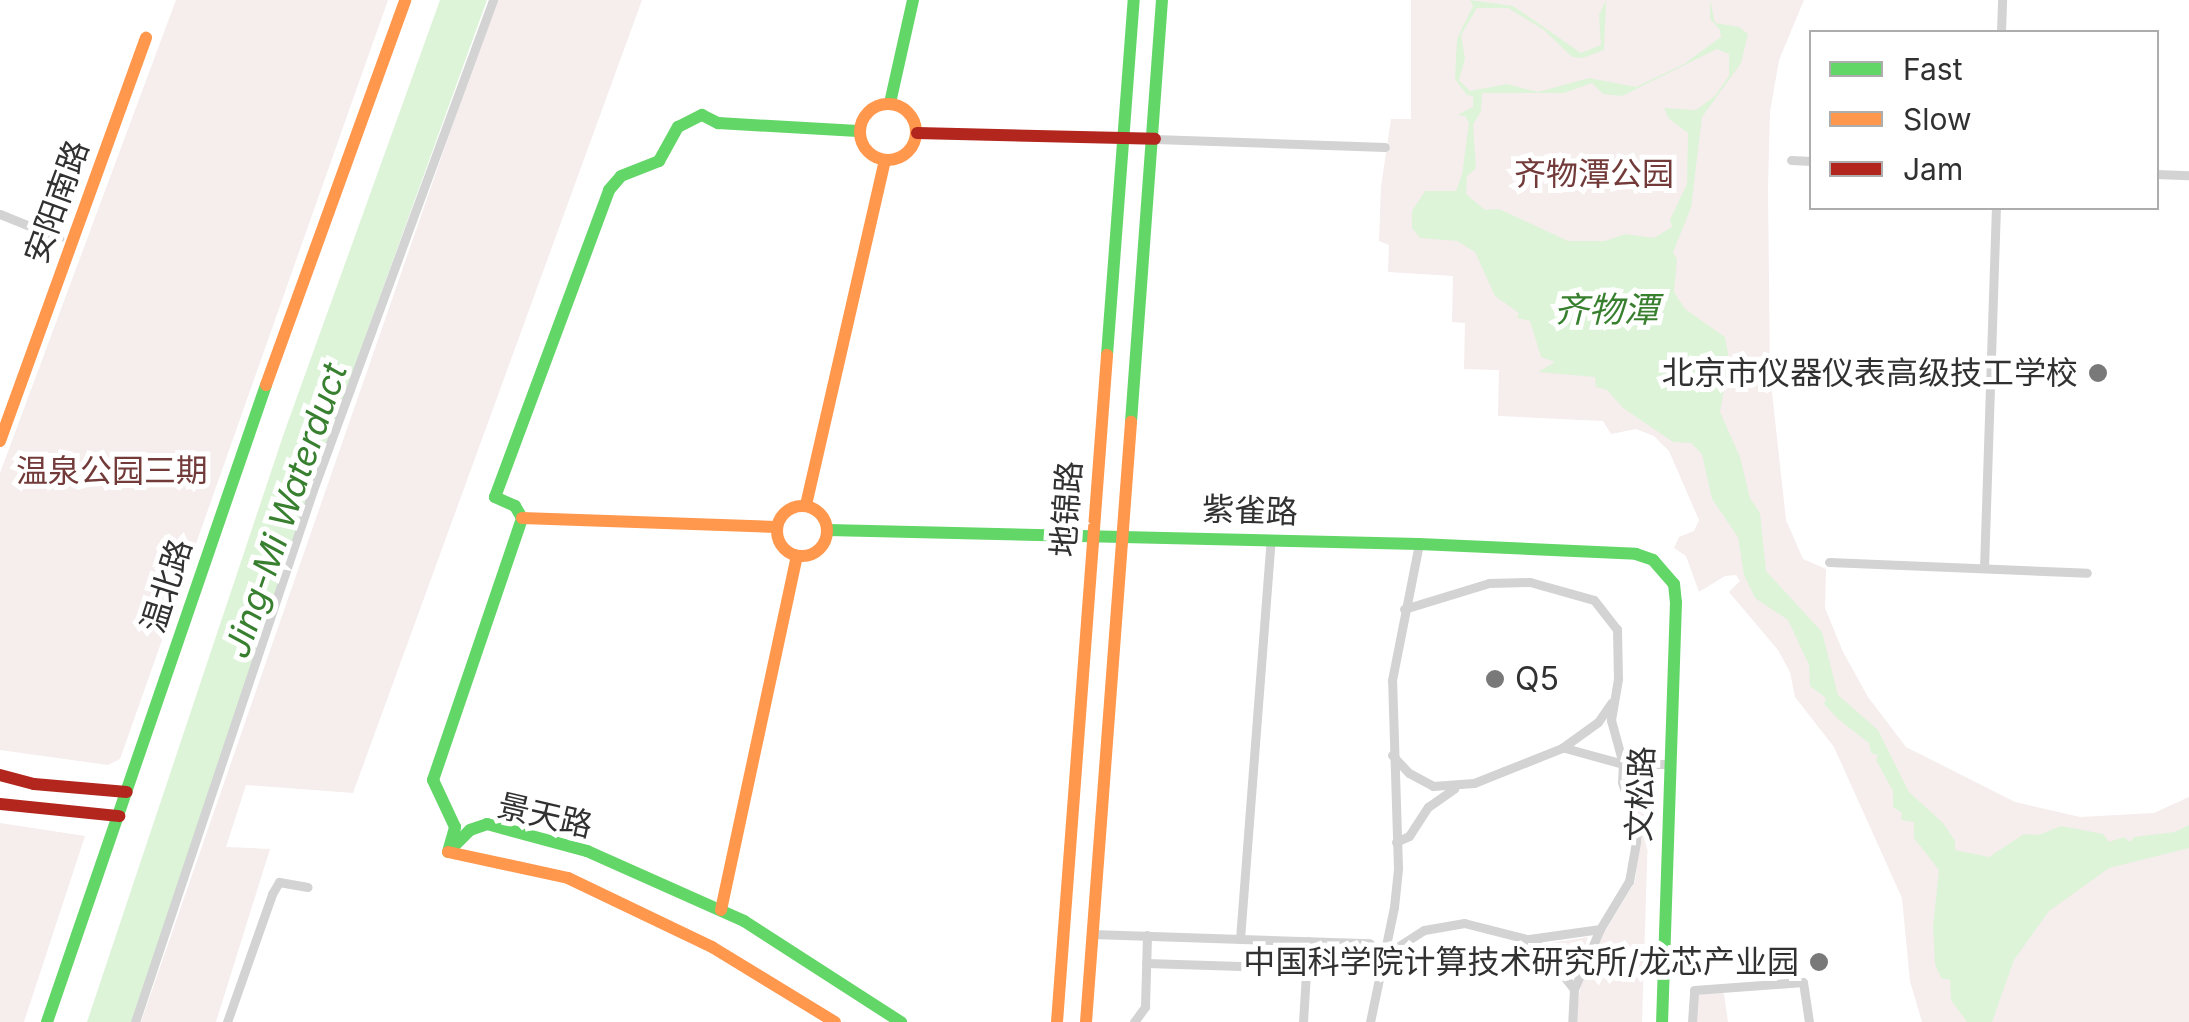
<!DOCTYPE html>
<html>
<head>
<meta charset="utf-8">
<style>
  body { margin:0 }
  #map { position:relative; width:2189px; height:1022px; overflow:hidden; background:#fff; font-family:Inter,"Noto Sans SC",sans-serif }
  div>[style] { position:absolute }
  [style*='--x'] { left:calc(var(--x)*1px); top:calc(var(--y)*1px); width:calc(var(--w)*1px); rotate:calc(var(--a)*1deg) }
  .green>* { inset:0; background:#f6eded }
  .water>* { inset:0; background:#ddf4d9 }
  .street>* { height:9px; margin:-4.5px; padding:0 4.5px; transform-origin:4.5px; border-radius:4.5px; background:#d3d3d3 }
  .fast>* { height:12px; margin:-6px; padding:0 6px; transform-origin:6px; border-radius:6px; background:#63d668 }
  .slow>* { height:12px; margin:-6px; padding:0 6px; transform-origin:6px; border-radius:6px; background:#ff974d }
  .slow>.ring { margin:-6px; padding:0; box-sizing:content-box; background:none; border:12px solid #ff974d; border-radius:50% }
  .jam>* { height:12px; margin:-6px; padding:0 6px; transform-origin:6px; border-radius:6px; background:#b3261e }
  .dots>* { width:28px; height:28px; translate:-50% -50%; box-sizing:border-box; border:5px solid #fff; border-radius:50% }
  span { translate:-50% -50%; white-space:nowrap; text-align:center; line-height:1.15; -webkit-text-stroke:10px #fff; paint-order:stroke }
  .park-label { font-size:32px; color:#723b3a }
  .street-label { font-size:32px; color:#313131 }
  .poi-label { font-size:32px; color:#313131 }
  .right { translate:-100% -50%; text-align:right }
  .left { translate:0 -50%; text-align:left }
  .water-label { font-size:35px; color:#38802f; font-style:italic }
  .legend { position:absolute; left:1809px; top:30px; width:350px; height:180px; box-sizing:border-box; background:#fff; border:2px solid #adadad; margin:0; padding:12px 18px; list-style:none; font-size:30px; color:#313131 }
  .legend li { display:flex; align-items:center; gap:20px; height:50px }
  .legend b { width:50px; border:2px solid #adadad }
</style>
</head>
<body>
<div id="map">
  <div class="green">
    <div style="clip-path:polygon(176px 0,388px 0,120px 759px,108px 765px,0 750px,0 473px)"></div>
    <div style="clip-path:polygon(496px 0,642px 0,353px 793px,246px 785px,226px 847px,270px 849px,216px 1022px,141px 1022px)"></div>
    <div style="clip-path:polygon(1411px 0,1804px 0,1779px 60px,1770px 112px,1768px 188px,1770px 374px,1786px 520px,1803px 559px,1826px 569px,1825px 608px,1843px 652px,1868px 697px,1906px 747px,2015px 802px,2080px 817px,2154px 813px,2189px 797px,2189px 1022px,1922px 1022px,1910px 981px,1902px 898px,1834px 747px,1795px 697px,1790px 672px,1778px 650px,1729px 592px,1740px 581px,1736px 575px,1725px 576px,1699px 592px,1686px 556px,1674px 548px,1679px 537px,1694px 531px,1699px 520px,1669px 451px,1654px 436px,1636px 429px,1611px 434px,1603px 421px,1498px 416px,1499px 370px,1464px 369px,1465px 323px,1452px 322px,1453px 276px,1388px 272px,1389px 245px,1379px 241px,1381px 187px,1391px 119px,1411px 119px)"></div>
    <div style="clip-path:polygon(1643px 769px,1650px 772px,1642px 1022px,1575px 1022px,1581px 984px,1603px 935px,1635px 882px,1642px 826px,1627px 777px,1628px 771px)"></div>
    <div style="clip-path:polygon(0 823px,85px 836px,24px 1022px,0 1022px)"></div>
    <div style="clip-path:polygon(1588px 937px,1576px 972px,1568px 974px,1551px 952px,1551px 943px)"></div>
    <div style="clip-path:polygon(1719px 991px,1724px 994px,1728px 1022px,1697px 1022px,1697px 994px)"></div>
  </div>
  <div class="water">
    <div style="clip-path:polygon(440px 0,487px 0,309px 493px,132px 1022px,87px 1022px,284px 433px)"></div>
    <div style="clip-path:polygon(evenodd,1470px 0,1513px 6px,1581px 53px,1601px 45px,1599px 15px,1606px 0,1604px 50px,1582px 58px,1572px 57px,1544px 30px,1508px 8px,1477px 8px,1461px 35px,1465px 59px,1459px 80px,1470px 91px,1507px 84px,1538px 92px,1589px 78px,1636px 87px,1684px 64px,1721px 37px,1720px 30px,1710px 19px,1710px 0,1715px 23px,1739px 27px,1748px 34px,1741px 63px,1702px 117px,1691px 208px,1673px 252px,1677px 259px,1674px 292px,1685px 309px,1725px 337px,1729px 359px,1720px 412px,1740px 457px,1750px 498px,1760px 513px,1766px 571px,1822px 632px,1838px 695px,1878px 730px,1909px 792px,1943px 823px,1955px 841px,1955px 850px,1989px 857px,2024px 834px,2039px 835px,2061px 826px,2103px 834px,2109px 842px,2124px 837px,2130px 842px,2134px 837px,2175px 832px,2189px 825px,2189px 848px,2109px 868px,2049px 911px,2014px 960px,1992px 1022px,1967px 1022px,1951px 1000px,1950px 980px,1941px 978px,1935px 964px,1933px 926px,1939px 870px,1914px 838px,1914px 822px,1901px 820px,1902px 813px,1893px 807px,1893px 791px,1876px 760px,1878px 755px,1871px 753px,1869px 743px,1838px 719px,1824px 704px,1826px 698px,1810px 686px,1809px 665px,1788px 620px,1755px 598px,1744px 575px,1738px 537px,1712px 499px,1702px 454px,1691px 443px,1673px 442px,1623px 408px,1607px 390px,1596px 387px,1595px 377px,1538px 372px,1555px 362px,1541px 357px,1530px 321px,1517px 318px,1519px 313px,1495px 296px,1475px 252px,1457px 241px,1420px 238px,1412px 228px,1412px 211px,1425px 191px,1456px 191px,1462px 175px,1469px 123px,1465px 116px,1458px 115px,1473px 107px,1473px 96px,1467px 95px,1455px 79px,1457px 39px,1473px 6px,1470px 0,1717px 49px,1729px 54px,1729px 76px,1715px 96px,1696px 110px,1664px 108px,1669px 119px,1688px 133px,1687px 184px,1670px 220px,1672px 227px,1654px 238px,1625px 234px,1605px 241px,1568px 241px,1499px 209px,1485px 210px,1466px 194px,1467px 176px,1476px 168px,1473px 125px,1481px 111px,1482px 93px,1564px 93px,1592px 83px,1603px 94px,1622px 96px,1717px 49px)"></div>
  </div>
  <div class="street">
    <div style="--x:2001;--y:32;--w:32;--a:-88"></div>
    <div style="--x:1155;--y:139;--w:230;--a:2"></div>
    <div style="--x:1791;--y:160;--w:21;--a:3"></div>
    <div style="--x:2156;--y:174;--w:33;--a:2"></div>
    <div style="--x:0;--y:214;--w:64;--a:22.1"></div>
    <div style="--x:1829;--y:562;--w:258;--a:2.4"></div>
    <div style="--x:1984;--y:568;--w:360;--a:-88.1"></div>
    <div style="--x:1404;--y:609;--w:89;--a:-17"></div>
    <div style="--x:1489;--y:583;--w:41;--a:-1.4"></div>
    <div style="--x:1530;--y:582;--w:66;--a:15.7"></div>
    <div style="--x:1594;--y:600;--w:37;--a:52"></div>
    <div style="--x:1617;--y:629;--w:50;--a:88.9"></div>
    <div style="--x:1618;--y:679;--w:42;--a:99.7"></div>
    <div style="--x:1611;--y:720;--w:46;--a:74.7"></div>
    <div style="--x:1623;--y:764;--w:18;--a:93"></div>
    <div style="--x:1622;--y:782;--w:47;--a:71.6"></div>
    <div style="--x:1637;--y:827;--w:15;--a:94"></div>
    <div style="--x:1636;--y:842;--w:40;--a:100"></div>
    <div style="--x:1629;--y:881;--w:56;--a:121.1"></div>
    <div style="--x:1600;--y:929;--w:65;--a:113.4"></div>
    <div style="--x:1574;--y:989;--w:33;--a:93"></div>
    <div style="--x:1565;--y:748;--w:60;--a:15.4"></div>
    <div style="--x:1623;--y:764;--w:46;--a:0"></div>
    <div style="--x:1392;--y:755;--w:25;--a:47"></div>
    <div style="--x:1409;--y:773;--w:27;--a:28"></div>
    <div style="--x:1433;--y:786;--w:41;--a:-4.2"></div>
    <div style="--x:1474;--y:783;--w:95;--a:-21.7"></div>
    <div style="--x:1562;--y:748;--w:44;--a:-35.8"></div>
    <div style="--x:1598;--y:722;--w:24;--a:-55"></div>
    <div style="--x:1396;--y:842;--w:14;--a:-25"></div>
    <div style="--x:1409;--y:836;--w:35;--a:-57"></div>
    <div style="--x:1428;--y:807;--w:32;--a:-35"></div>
    <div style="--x:1092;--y:934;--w:278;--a:1.9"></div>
    <div style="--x:1240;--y:939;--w:401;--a:-85.6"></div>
    <div style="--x:1529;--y:939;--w:72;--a:-8"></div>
    <div style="--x:1385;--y:955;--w:46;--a:-32.7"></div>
    <div style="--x:1424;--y:930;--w:41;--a:-9.9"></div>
    <div style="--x:1464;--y:923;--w:65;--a:14.3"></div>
    <div style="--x:1527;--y:939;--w:16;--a:30"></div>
    <div style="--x:1541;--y:947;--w:53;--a:51.8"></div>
    <div style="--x:1146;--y:963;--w:160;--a:1.8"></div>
    <div style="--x:135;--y:1022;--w:561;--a:-71.5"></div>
    <div style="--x:313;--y:490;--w:522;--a:-69.83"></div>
    <div style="--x:227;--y:1022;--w:136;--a:-70.6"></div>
    <div style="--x:272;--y:894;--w:14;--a:-60"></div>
    <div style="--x:279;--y:882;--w:29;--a:10"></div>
    <div style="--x:1134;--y:1022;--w:19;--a:-54"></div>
    <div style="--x:1145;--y:1007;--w:72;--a:-88.4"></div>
    <div style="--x:1303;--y:1022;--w:81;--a:-86.5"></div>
    <div style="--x:1370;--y:1022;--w:117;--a:-78.2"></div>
    <div style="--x:1394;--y:907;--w:39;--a:-84"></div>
    <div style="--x:1398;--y:868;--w:188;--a:-91.8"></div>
    <div style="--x:1392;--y:680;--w:139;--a:-78.8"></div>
    <div style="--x:1692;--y:1022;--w:32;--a:-86"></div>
    <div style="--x:1694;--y:990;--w:109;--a:-4.2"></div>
    <div style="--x:1803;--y:982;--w:40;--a:81.5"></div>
  </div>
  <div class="fast">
    <div style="--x:890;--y:103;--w:106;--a:-77.4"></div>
    <div style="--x:1107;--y:355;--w:356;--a:-85.7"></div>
    <div style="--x:1131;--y:422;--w:423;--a:-85.8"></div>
    <div style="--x:828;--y:530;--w:591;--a:1.36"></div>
    <div style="--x:1419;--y:544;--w:217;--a:2.6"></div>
    <div style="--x:1636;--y:554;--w:18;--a:19"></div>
    <div style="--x:1653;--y:560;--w:32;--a:49"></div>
    <div style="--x:1674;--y:584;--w:18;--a:84"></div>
    <div style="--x:1676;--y:602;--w:420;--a:91.9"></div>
    <div style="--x:450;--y:850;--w:28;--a:-45"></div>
    <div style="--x:470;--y:830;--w:18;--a:-19"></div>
    <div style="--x:487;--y:824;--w:104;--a:15.1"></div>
    <div style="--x:587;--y:851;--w:172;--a:24"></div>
    <div style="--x:744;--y:921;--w:187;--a:32.8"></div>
    <div style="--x:448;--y:852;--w:26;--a:-74"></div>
    <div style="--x:455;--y:827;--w:52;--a:-115.1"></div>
    <div style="--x:433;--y:780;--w:277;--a:-71.2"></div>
    <div style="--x:522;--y:518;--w:14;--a:-120"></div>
    <div style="--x:515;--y:506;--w:22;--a:-156"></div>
    <div style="--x:495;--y:497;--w:327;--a:-69.6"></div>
    <div style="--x:609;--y:190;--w:18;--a:-49"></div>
    <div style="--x:621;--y:176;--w:41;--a:-21.5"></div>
    <div style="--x:659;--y:161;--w:39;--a:-61"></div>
    <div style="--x:678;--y:127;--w:27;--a:-27"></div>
    <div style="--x:702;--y:115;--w:18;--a:27"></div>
    <div style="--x:718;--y:123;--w:140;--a:3.3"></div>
    <div style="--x:47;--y:1022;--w:674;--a:-71.03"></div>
  </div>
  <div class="slow">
    <div class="ring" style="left:860px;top:104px;width:44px;height:44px"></div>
    <div style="--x:266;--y:385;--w:409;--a:-70.1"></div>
    <div style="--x:0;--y:441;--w:429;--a:-70.1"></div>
    <div style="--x:806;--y:505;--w:353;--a:-77.1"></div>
    <div class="ring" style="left:777px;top:506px;width:38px;height:38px"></div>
    <div style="--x:522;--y:518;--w:255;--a:2"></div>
    <div style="--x:448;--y:852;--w:123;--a:12.2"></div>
    <div style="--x:568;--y:878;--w:160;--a:25.6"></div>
    <div style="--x:712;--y:947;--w:144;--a:31.4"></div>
    <div style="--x:721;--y:910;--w:362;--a:-77.9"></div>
    <div style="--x:1057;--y:1022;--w:669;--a:-85.71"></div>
    <div style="--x:1086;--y:1022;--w:602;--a:-85.71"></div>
  </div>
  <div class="jam">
    <div style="--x:917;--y:133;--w:238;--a:1.4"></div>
    <div style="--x:0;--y:775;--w:35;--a:15"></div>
    <div style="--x:34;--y:784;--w:93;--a:4.9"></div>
    <div style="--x:0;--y:804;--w:120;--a:5.8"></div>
  </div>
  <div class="dots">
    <div style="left:2098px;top:373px;background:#797979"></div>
    <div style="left:1495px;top:679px;background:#797979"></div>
    <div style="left:1819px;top:962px;background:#797979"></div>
  </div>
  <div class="park-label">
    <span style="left:1594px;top:174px">齐物潭公园</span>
    <span style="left:112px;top:471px">温泉公园三期</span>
  </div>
  <div class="street-label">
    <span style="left:57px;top:202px;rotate:-70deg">安阳南路</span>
    <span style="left:1067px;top:509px;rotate:-86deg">地锦路</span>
    <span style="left:1250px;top:511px;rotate:2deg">紫雀路</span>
    <span style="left:167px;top:586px;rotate:-72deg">温北路</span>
    <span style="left:1641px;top:794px;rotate:-88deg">文松路</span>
    <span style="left:545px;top:816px;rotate:13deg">景天路</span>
  </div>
  <div class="poi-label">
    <span class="right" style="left:2078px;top:373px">北京市仪器仪表高级技工学校</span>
    <span class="left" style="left:1515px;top:679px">Q5</span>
    <span class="right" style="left:1799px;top:962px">中国科学院计算技术研究所/龙芯产业园</span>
  </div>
  <div class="water-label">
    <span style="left:1606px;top:309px">齐物潭</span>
    <span style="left:285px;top:510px;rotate:-71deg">Jing-Mi Waterduct</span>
  </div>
  <ul class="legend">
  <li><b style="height:12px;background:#63d668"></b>Fast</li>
  <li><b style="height:12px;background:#ff974d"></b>Slow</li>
  <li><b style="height:12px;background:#b3261e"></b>Jam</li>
  </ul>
</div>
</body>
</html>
